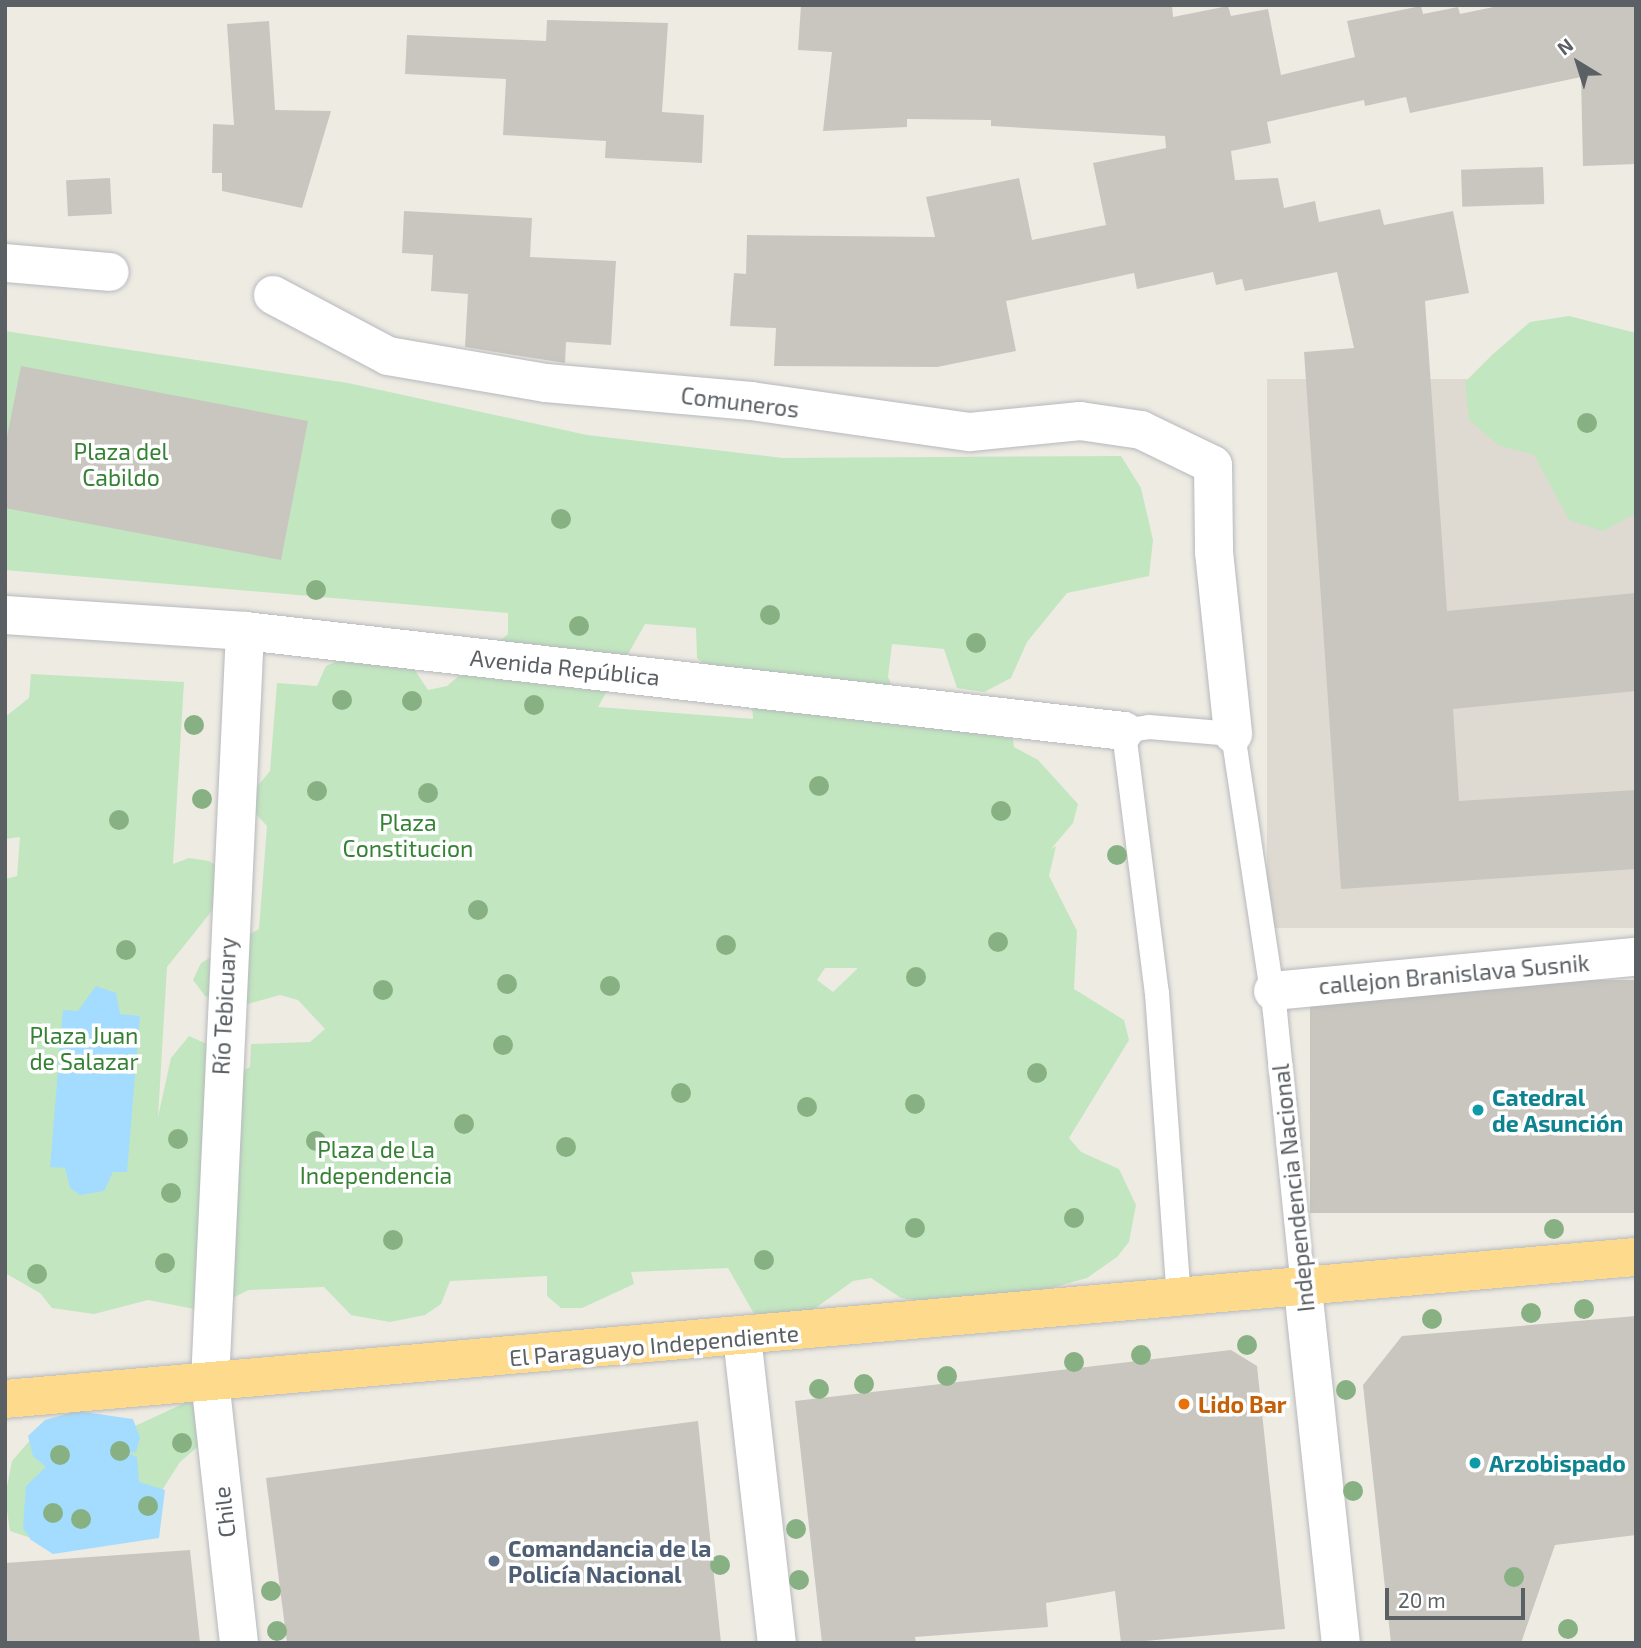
<!DOCTYPE html>
<html>
<head>
<meta charset="utf-8">
<style>
  body { margin:0 }
  #map { position:relative; width:1641px; height:1648px; overflow:hidden; background:#eeebe3; font-family:"Exo 2",sans-serif }
  div>[style] { position:absolute }
  [style*='--x'] { left:calc(var(--x)*1px); top:calc(var(--y)*1px); width:calc(var(--w)*1px); rotate:calc(var(--a)*1deg) }
  .education>* { inset:0; background:#dedad1; transform-origin:0 0 }
  .green>* { inset:0; background:#c2e6c0 }
  .water>* { inset:0; background:#a3dcff }
  .building>* { inset:0; background:#c9c6c0; transform-origin:0 0 }
  .roads { filter:drop-shadow(0 0 2px #b6b9bd) drop-shadow(0 0 2px #b6b9bd) }
  .lane>* { height:24px; margin:-12px; padding:0 12px; transform-origin:12px; border-radius:12px; background:#fff }
  .street>* { height:38px; margin:-19px; padding:0 19px; transform-origin:19px; border-radius:19px; background:#fff }
  .highway>* { height:38px; margin:-19px; padding:0 19px; transform-origin:19px; border-radius:19px; background:#fdda8c }
  .trees>* { width:20px; height:20px; margin:-10px; border-radius:50%; background:#88b183 }
  .dots>* { width:19px; height:19px; translate:-50% -50%; box-sizing:border-box; border:4px solid #fff; border-radius:50% }
  span { translate:-50% -50%; white-space:nowrap; text-align:center; line-height:1.15; -webkit-text-stroke:7px #fff; paint-order:stroke }
  .street-label { font-size:23px; color:#5b6064 }
  .park-label { font-size:23px; color:#358234 }
  .culture-label { font-size:23px; color:#0d838f; font-weight:700 }
  .left { translate:0 -50%; text-align:left }
  .food-label { font-size:23px; color:#c56008; font-weight:700 }
  .service-label { font-size:23px; color:#4e5e75; font-weight:700 }
  .frame { position:absolute; inset:0; border:7px solid #5b6064; pointer-events:none }
  .north { position:absolute; left:1543px; top:28px; width:70px; height:70px; -webkit-text-stroke:5px #fff; paint-order:stroke; rotate:322deg; font-size:19px; font-weight:700; line-height:28px; text-align:center; color:#5b6064 }
  .north::after { content:''; display:block; margin:auto; width:24px; height:32px; background:#5b6064; clip-path:polygon(50% 0,100% 100%,50% 72%,0 100%) }
  .scale { position:absolute; left:1385px; top:1588px; width:140px; height:32px; box-sizing:border-box; border:4px solid #5b6064; border-top:0; padding-left:9px; font-size:21px; line-height:24px; white-space:nowrap; color:#5b6064; -webkit-text-stroke:5px #fff; paint-order:stroke }
</style>
</head>
<body>
<div id="map">
  <div class="education">
    <div style="left:1636px;top:379px;width:549px;height:369px;rotate:90deg"></div>
  </div>
  <div class="green">
    <div style="clip-path:polygon(1569px 316px,1636px 333px,1636px 513px,1603px 531px,1569px 520px,1534px 455px,1498px 445px,1469px 420px,1465px 382px,1492px 355px,1530px 322px)"></div>
    <div style="clip-path:polygon(evenodd,5px 331px,348px 383px,587px 435px,783px 458px,1121px 456px,1141px 488px,1153px 540px,1149px 576px,1067px 593px,1027px 642px,1011px 678px,984px 692px,957px 688px,944px 649px,892px 644px,888px 677px,896px 695px,924px 722px,1013px 739px,1014px 747px,1038px 760px,1078px 804px,1073px 823px,1051px 849px,1056px 846px,1049px 876px,1077px 931px,1074px 989px,1124px 1020px,1129px 1040px,1069px 1138px,1081px 1152px,1119px 1169px,1136px 1205px,1129px 1242px,1117px 1257px,1087px 1278px,976px 1309px,901px 1298px,871px 1278px,853px 1281px,807px 1314px,769px 1323px,753px 1312px,728px 1268px,631px 1272px,634px 1284px,582px 1308px,561px 1308px,547px 1296px,547px 1276px,450px 1281px,441px 1304px,425px 1315px,390px 1322px,351px 1315px,324px 1287px,249px 1290px,205px 1311px,148px 1300px,94px 1314px,52px 1308px,40px 1293px,5px 1273px,5px 879px,17px 876px,20px 837px,5px 839px,5px 717px,29px 698px,31px 674px,184px 682px,173px 864px,189px 858px,209px 861px,217px 866px,222px 884px,211px 912px,167px 967px,158px 1117px,171px 1058px,189px 1036px,209px 1045px,219px 1083px,250px 1067px,251px 1044px,310px 1042px,325px 1029px,298px 1000px,280px 995px,244px 1005px,223px 1002px,205px 996px,193px 980px,201px 963px,259px 929px,267px 826px,254px 812px,251px 794px,270px 771px,277px 683px,317px 686px,326px 666px,345px 658px,406px 657px,428px 690px,447px 686px,508px 634px,508px 613px,5px 570px,5px 331px,645px 624px,696px 628px,697px 658px,752px 705px,753px 719px,598px 707px,645px 624px,5px 331px,825px 968px,857px 968px,857px 969px,833px 992px,817px 980px,825px 968px)"></div>
    <div style="clip-path:polygon(191px 1400px,201px 1402px,202px 1443px,180px 1462px,154px 1503px,37px 1540px,10px 1531px,5px 1497px,12px 1461px,45px 1423px,75px 1415px,135px 1426px)"></div>
  </div>
  <div class="water">
    <div style="clip-path:polygon(96px 986px,116px 993px,120px 1014px,140px 1016px,127px 1172px,113px 1172px,104px 1191px,80px 1195px,70px 1188px,65px 1168px,50px 1167px,63px 1010px,78px 1011px)"></div>
    <div style="clip-path:polygon(77px 1411px,133px 1419px,140px 1438px,136px 1452px,127px 1453px,137px 1457px,139px 1482px,165px 1490px,159px 1538px,53px 1554px,31px 1540px,23px 1528px,26px 1486px,46px 1467px,33px 1456px,28px 1436px,45px 1420px)"></div>
  </div>
  <div class="building">
    <div style="clip-path:polygon(801px 5px,1172px 5px,1173px 17px,1228px 6px,1231px 16px,1268px 9px,1281px 75px,1355px 57px,1347px 21px,1421px 6px,1423px 14px,1458px 7px,1460px 14px,1503px 5px,1636px 5px,1636px 164px,1583px 166px,1581px 77px,1410px 113px,1406px 97px,1365px 106px,1364px 100px,1267px 122px,1271px 143px,1231px 151px,1235px 180px,1278px 178px,1284px 208px,1315px 201px,1319px 222px,1380px 209px,1384px 225px,1453px 211px,1469px 293px,1425px 301px,1447px 611px,1636px 593px,1636px 691px,1453px 709px,1459px 801px,1636px 790px,1636px 869px,1341px 889px,1304px 352px,1354px 348px,1337px 272px,1245px 291px,1242px 279px,1216px 285px,1213px 272px,1137px 289px,1134px 273px,1006px 301px,1016px 351px,937px 367px,774px 366px,776px 328px,730px 326px,734px 273px,746px 274px,747px 235px,935px 237px,926px 197px,1019px 178px,1032px 240px,1106px 225px,1093px 163px,1166px 148px,1165px 136px,991px 126px,991px 120px,907px 119px,907px 127px,823px 131px,832px 52px,798px 50px)"></div>
    <div style="clip-path:polygon(547px 20px,668px 23px,662px 112px,704px 115px,702px 163px,605px 158px,606px 141px,503px 135px,506px 79px,405px 74px,407px 35px,546px 41px)"></div>
    <div style="clip-path:polygon(269px 21px,275px 110px,331px 111px,302px 208px,222px 191px,222px 173px,212px 173px,213px 124px,234px 125px,227px 24px)"></div>
    <div style="left:1543px;top:167px;width:37px;height:82px;rotate:88deg"></div>
    <div style="left:110px;top:178px;width:36px;height:44px;rotate:87deg"></div>
    <div style="clip-path:polygon(404px 211px,532px 218px,530px 257px,616px 261px,611px 345px,566px 342px,565px 363px,465px 347px,468px 294px,431px 291px,433px 255px,402px 253px)"></div>
    <div style="clip-path:polygon(21px 366px,308px 421px,281px 560px,5px 508px,5px 447px)"></div>
    <div style="left:1636px;top:980px;width:233px;height:326px;rotate:90deg"></div>
    <div style="clip-path:polygon(1636px 1316px,1636px 1535px,1555px 1545px,1521px 1643px,1391px 1643px,1363px 1385px,1402px 1336px)"></div>
    <div style="clip-path:polygon(1231px 1350px,1257px 1366px,1285px 1629px,1121px 1643px,1115px 1591px,1046px 1603px,1048px 1627px,915px 1637px,916px 1643px,822px 1643px,795px 1401px)"></div>
    <div style="clip-path:polygon(698px 1421px,721px 1643px,287px 1643px,266px 1478px)"></div>
    <div style="clip-path:polygon(190px 1550px,200px 1643px,5px 1643px,5px 1563px)"></div>
  </div>
  <div class="roads">
    <div class="lane">
      <div style="--x:1179;--y:1300;--w:307;--a:-94.1"></div>
      <div style="--x:1157;--y:994;--w:265;--a:-97.2"></div>
      <div style="--x:1124;--y:731;--w:25;--a:-9"></div>
      <div style="--x:1149;--y:727;--w:84;--a:4.8"></div>
      <div style="--x:1233;--y:734;--w:281;--a:81.4"></div>
      <div style="--x:1275;--y:1012;--w:278;--a:84.2"></div>
    </div>
    <div class="street">
      <div style="--x:5;--y:263;--w:105;--a:4.9"></div>
      <div style="--x:273;--y:295;--w:130;--a:27.9"></div>
      <div style="--x:388;--y:356;--w:160;--a:9.7"></div>
      <div style="--x:546;--y:383;--w:206;--a:5"></div>
      <div style="--x:751;--y:401;--w:221;--a:8.1"></div>
      <div style="--x:970;--y:432;--w:111;--a:-5.7"></div>
      <div style="--x:1080;--y:421;--w:62;--a:8.4"></div>
      <div style="--x:1141;--y:430;--w:80;--a:25.9"></div>
      <div style="--x:1213;--y:465;--w:87;--a:89.3"></div>
      <div style="--x:1214;--y:552;--w:183;--a:84"></div>
      <div style="--x:5;--y:615;--w:241;--a:3.8"></div>
      <div style="--x:245;--y:631;--w:885;--a:6.49"></div>
      <div style="--x:1273;--y:991;--w:365;--a:-5.4"></div>
      <div style="--x:1303;--y:1289;--w:356;--a:83.9"></div>
      <div style="--x:742;--y:1337;--w:308;--a:83.5"></div>
      <div style="--x:239;--y:1643;--w:263;--a:-96.3"></div>
      <div style="--x:210;--y:1382;--w:752;--a:-87.33"></div>
    </div>
    <div class="highway">
      <div style="--x:5;--y:1399;--w:1637;--a:-4.98"></div>
    </div>
  </div>
  <div class="trees">
    <div style="left:1587px;top:423px"></div>
    <div style="left:561px;top:519px"></div>
    <div style="left:316px;top:590px"></div>
    <div style="left:770px;top:615px"></div>
    <div style="left:579px;top:626px"></div>
    <div style="left:976px;top:643px"></div>
    <div style="left:342px;top:700px"></div>
    <div style="left:412px;top:701px"></div>
    <div style="left:534px;top:705px"></div>
    <div style="left:194px;top:725px"></div>
    <div style="left:819px;top:786px"></div>
    <div style="left:317px;top:791px"></div>
    <div style="left:428px;top:793px"></div>
    <div style="left:202px;top:799px"></div>
    <div style="left:1001px;top:811px"></div>
    <div style="left:119px;top:820px"></div>
    <div style="left:1117px;top:855px"></div>
    <div style="left:478px;top:910px"></div>
    <div style="left:998px;top:942px"></div>
    <div style="left:726px;top:945px"></div>
    <div style="left:126px;top:950px"></div>
    <div style="left:916px;top:977px"></div>
    <div style="left:507px;top:984px"></div>
    <div style="left:610px;top:986px"></div>
    <div style="left:383px;top:990px"></div>
    <div style="left:503px;top:1045px"></div>
    <div style="left:1037px;top:1073px"></div>
    <div style="left:681px;top:1093px"></div>
    <div style="left:915px;top:1104px"></div>
    <div style="left:807px;top:1107px"></div>
    <div style="left:464px;top:1124px"></div>
    <div style="left:178px;top:1139px"></div>
    <div style="left:316px;top:1141px"></div>
    <div style="left:566px;top:1147px"></div>
    <div style="left:171px;top:1193px"></div>
    <div style="left:1074px;top:1218px"></div>
    <div style="left:915px;top:1228px"></div>
    <div style="left:1554px;top:1229px"></div>
    <div style="left:393px;top:1240px"></div>
    <div style="left:764px;top:1260px"></div>
    <div style="left:165px;top:1263px"></div>
    <div style="left:37px;top:1274px"></div>
    <div style="left:1584px;top:1309px"></div>
    <div style="left:1531px;top:1313px"></div>
    <div style="left:1432px;top:1319px"></div>
    <div style="left:1247px;top:1345px"></div>
    <div style="left:1141px;top:1355px"></div>
    <div style="left:1074px;top:1362px"></div>
    <div style="left:947px;top:1376px"></div>
    <div style="left:864px;top:1384px"></div>
    <div style="left:819px;top:1389px"></div>
    <div style="left:1346px;top:1390px"></div>
    <div style="left:182px;top:1443px"></div>
    <div style="left:120px;top:1451px"></div>
    <div style="left:60px;top:1455px"></div>
    <div style="left:1353px;top:1491px"></div>
    <div style="left:148px;top:1506px"></div>
    <div style="left:53px;top:1513px"></div>
    <div style="left:81px;top:1519px"></div>
    <div style="left:796px;top:1529px"></div>
    <div style="left:720px;top:1565px"></div>
    <div style="left:1514px;top:1577px"></div>
    <div style="left:799px;top:1580px"></div>
    <div style="left:271px;top:1591px"></div>
    <div style="left:1568px;top:1629px"></div>
    <div style="left:277px;top:1631px"></div>
  </div>
  <div class="dots">
    <div style="left:1478px;top:1110px;background:#0f9aa8"></div>
    <div style="left:1184px;top:1404px;background:#e8710a"></div>
    <div style="left:1475px;top:1463px;background:#0f9aa8"></div>
    <div style="left:494px;top:1561px;background:#5c6f8a"></div>
  </div>
  <div class="street-label">
    <span style="left:740px;top:402px;rotate:7deg">Comuneros</span>
    <span style="left:565px;top:667px;rotate:6deg">Avenida República</span>
    <span style="left:1454px;top:974px;rotate:-5deg">callejon Branislava Susnik</span>
    <span style="left:224px;top:1006px;rotate:-87deg">Río Tebicuary</span>
    <span style="left:1293px;top:1188px;rotate:-96deg">Independencia Nacional</span>
    <span style="left:654px;top:1345px;rotate:-5deg">El Paraguayo Independiente</span>
    <span style="left:224px;top:1512px;rotate:-97deg">Chile</span>
  </div>
  <div class="park-label">
    <span style="left:121px;top:464px">Plaza del<br>Cabildo</span>
    <span style="left:408px;top:835px">Plaza<br>Constitucion</span>
    <span style="left:84px;top:1048px">Plaza Juan<br>de Salazar</span>
    <span style="left:376px;top:1162px">Plaza de La<br>Independencia</span>
  </div>
  <div class="culture-label">
    <span class="left" style="left:1492px;top:1110px">Catedral<br>de Asunción</span>
    <span class="left" style="left:1489px;top:1463px">Arzobispado</span>
  </div>
  <div class="food-label">
    <span class="left" style="left:1198px;top:1404px">Lido Bar</span>
  </div>
  <div class="service-label">
    <span class="left" style="left:508px;top:1561px">Comandancia de la<br>Policía Nacional</span>
  </div>
  <div class="frame"></div>
  <div class="north">N</div>
  <div class="scale">20 m</div>
</div>
</body>
</html>
